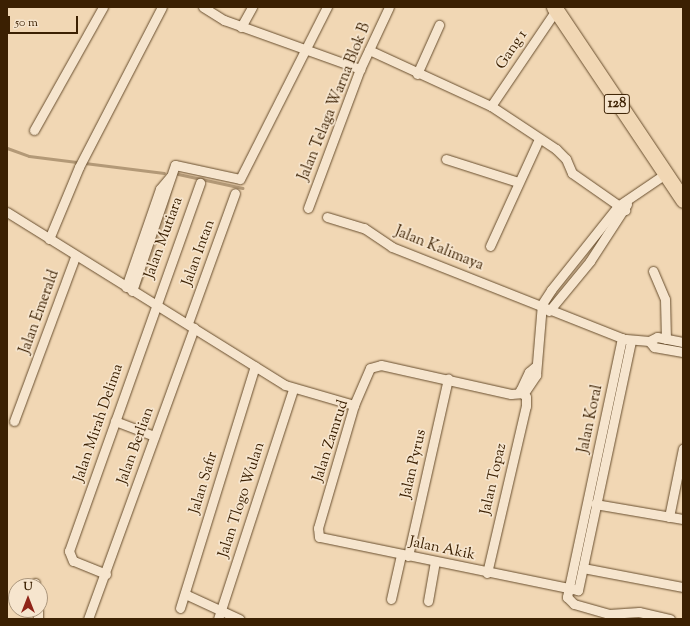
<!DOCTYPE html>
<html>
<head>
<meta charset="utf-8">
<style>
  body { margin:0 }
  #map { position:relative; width:690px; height:626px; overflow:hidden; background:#f1d7b4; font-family:"Sorts Mill Goudy",serif }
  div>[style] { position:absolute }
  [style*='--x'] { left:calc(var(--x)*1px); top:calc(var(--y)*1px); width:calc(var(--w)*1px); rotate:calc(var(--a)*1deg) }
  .green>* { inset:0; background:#d2b896 }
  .stream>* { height:3px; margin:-1.5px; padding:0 1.5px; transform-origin:1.5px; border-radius:1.5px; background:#b39977 }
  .roads { filter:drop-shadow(0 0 1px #684e2e) drop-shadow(0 0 1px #684e2e) }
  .street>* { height:9px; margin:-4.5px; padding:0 4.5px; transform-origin:4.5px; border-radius:4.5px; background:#f6e5ce }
  .primary>* { height:15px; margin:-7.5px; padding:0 7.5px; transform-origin:7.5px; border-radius:7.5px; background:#f1d7b4 }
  span { translate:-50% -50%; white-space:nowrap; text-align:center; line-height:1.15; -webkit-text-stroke:3.5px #f6e5ce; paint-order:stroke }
  .shield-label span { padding:1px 3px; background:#f6e5ce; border:1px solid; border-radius:3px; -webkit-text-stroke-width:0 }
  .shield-label { font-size:14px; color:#3b2002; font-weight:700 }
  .street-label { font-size:15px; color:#3b2002 }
  .frame { position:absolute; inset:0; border:8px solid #3b2002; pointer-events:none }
  .north { position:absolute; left:8px; top:578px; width:40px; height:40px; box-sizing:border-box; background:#f6e5ce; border:1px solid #ab967c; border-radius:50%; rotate:0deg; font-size:11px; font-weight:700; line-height:16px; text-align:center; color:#3b2002 }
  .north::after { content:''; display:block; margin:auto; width:14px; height:18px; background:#8f2418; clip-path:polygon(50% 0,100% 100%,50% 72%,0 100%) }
  .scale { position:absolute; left:8px; top:16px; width:70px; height:18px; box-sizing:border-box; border:2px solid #3b2002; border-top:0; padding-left:5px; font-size:12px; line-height:14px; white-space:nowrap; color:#3b2002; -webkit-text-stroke:3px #f6e5ce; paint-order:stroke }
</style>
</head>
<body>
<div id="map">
  <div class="green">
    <div style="clip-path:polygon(176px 175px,164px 226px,139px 291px,138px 283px)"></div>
  </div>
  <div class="stream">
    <div style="--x:7;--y:148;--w:23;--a:20"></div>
    <div style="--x:29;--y:156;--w:136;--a:7.2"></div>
    <div style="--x:178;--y:174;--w:66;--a:12.2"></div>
  </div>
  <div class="roads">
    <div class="street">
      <div style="--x:203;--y:7;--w:25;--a:32"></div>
      <div style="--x:224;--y:20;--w:145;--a:19.8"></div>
      <div style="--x:241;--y:27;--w:23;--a:-61"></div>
      <div style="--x:369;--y:50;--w:134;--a:24.7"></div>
      <div style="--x:491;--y:106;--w:78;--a:33.5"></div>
      <div style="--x:556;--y:149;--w:14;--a:45"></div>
      <div style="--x:566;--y:159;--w:15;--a:67"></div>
      <div style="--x:572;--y:173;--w:65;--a:34.9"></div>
      <div style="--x:417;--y:74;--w:54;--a:-65.8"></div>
      <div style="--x:491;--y:106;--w:116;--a:-55.9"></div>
      <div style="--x:34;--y:130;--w:141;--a:-60.7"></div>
      <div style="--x:446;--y:159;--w:76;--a:17.7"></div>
      <div style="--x:308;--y:208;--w:148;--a:-69.5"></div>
      <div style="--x:360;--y:69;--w:68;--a:-64.9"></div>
      <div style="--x:7;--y:212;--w:327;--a:31.9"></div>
      <div style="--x:285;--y:385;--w:72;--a:16.2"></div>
      <div style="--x:327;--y:217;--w:39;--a:17"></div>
      <div style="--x:364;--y:228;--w:34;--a:34"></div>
      <div style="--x:392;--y:247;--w:247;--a:21.6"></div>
      <div style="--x:622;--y:338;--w:265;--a:102"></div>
      <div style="--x:567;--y:597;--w:10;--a:45"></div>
      <div style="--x:574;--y:604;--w:36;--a:16"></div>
      <div style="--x:609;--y:614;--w:30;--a:-4"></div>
      <div style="--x:639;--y:612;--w:32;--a:13"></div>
      <div style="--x:49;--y:239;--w:78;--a:-67.4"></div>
      <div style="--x:79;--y:167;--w:180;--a:-62.6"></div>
      <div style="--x:490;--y:246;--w:118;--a:-65.4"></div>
      <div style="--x:653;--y:271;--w:30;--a:67"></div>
      <div style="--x:665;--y:299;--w:40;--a:88.6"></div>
      <div style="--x:126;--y:287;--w:104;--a:-70.9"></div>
      <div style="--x:160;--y:189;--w:16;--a:-50"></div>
      <div style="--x:132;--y:291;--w:133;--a:-71.2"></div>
      <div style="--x:175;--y:165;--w:66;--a:12.2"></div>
      <div style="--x:240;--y:179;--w:193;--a:-63.2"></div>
      <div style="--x:549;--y:311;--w:65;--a:-50.6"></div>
      <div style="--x:590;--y:261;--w:68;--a:-57"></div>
      <div style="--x:188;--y:323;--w:138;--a:-70.1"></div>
      <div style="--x:626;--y:339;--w:23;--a:5"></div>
      <div style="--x:649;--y:341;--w:9;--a:-27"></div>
      <div style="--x:657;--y:337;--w:26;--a:11"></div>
      <div style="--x:631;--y:341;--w:255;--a:102"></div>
      <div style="--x:578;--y:590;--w:264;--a:-168.4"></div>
      <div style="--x:319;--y:537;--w:9;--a:-96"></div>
      <div style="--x:318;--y:528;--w:128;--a:-73.7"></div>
      <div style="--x:354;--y:405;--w:40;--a:-66.6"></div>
      <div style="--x:370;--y:368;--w:11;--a:-15"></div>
      <div style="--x:381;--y:365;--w:133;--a:12.6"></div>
      <div style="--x:511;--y:394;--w:13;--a:-4"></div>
      <div style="--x:524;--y:393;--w:22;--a:-56"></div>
      <div style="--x:536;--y:375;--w:71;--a:-85.2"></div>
      <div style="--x:542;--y:304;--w:17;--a:-57"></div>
      <div style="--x:551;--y:290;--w:107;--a:-51.4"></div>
      <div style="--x:618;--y:206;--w:57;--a:-34.2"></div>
      <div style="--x:649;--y:341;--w:8;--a:50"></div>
      <div style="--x:654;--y:347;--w:29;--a:10"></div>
      <div style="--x:520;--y:391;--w:21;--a:-65"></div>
      <div style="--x:529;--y:372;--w:9;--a:-41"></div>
      <div style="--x:14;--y:421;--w:175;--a:-69.6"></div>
      <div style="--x:115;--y:421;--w:42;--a:21"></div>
      <div style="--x:595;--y:504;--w:89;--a:9.7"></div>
      <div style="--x:669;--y:517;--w:70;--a:-78.5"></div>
      <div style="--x:408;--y:556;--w:182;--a:-77.3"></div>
      <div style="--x:583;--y:568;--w:102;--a:10.8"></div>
      <div style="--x:487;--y:573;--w:171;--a:-76.9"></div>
      <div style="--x:526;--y:406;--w:9;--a:-90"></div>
      <div style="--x:526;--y:397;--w:9;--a:-131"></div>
      <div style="--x:106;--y:574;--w:35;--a:-158"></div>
      <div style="--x:73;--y:561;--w:11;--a:-112"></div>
      <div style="--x:69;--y:551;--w:391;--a:-70.4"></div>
      <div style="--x:35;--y:583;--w:3;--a:90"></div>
      <div style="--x:185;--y:594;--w:60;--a:24.8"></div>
      <div style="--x:391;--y:599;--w:45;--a:-77.2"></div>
      <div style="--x:428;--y:601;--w:39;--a:-80"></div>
      <div style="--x:180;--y:608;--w:253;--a:-72.8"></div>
      <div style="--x:38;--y:619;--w:9;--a:-90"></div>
      <div style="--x:88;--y:619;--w:310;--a:-70"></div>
      <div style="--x:218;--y:619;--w:242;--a:-71.9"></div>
    </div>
    <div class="primary">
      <div style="--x:554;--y:7;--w:232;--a:56.2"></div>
    </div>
  </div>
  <div class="shield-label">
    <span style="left:617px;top:104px">128</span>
  </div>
  <div class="street-label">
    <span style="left:512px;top:50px;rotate:-56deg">Gang 1</span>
    <span style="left:335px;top:102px;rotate:-68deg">Jalan Telaga Warna Blok B</span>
    <span style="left:164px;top:238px;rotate:-70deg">Jalan Mutiara</span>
    <span style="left:439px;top:249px;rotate:22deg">Jalan Kalimaya</span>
    <span style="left:199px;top:253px;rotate:-70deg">Jalan Intan</span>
    <span style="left:40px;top:312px;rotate:-70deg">Jalan Emerald</span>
    <span style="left:591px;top:419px;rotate:-78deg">Jalan Koral</span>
    <span style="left:99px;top:423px;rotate:-71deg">Jalan Mirah Delima</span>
    <span style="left:331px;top:441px;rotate:-72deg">Jalan Zamrud</span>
    <span style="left:136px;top:446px;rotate:-70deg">Jalan Berlian</span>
    <span style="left:414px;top:464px;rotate:-77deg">Jalan Pyrus</span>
    <span style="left:494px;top:479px;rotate:-77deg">Jalan Topaz</span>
    <span style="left:204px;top:483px;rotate:-73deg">Jalan Safir</span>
    <span style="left:242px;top:500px;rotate:-72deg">Jalan Tlogo Wulan</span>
    <span style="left:442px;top:549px;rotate:12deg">Jalan Akik</span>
  </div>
  <div class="frame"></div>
  <div class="north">U</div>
  <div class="scale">50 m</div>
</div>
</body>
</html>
